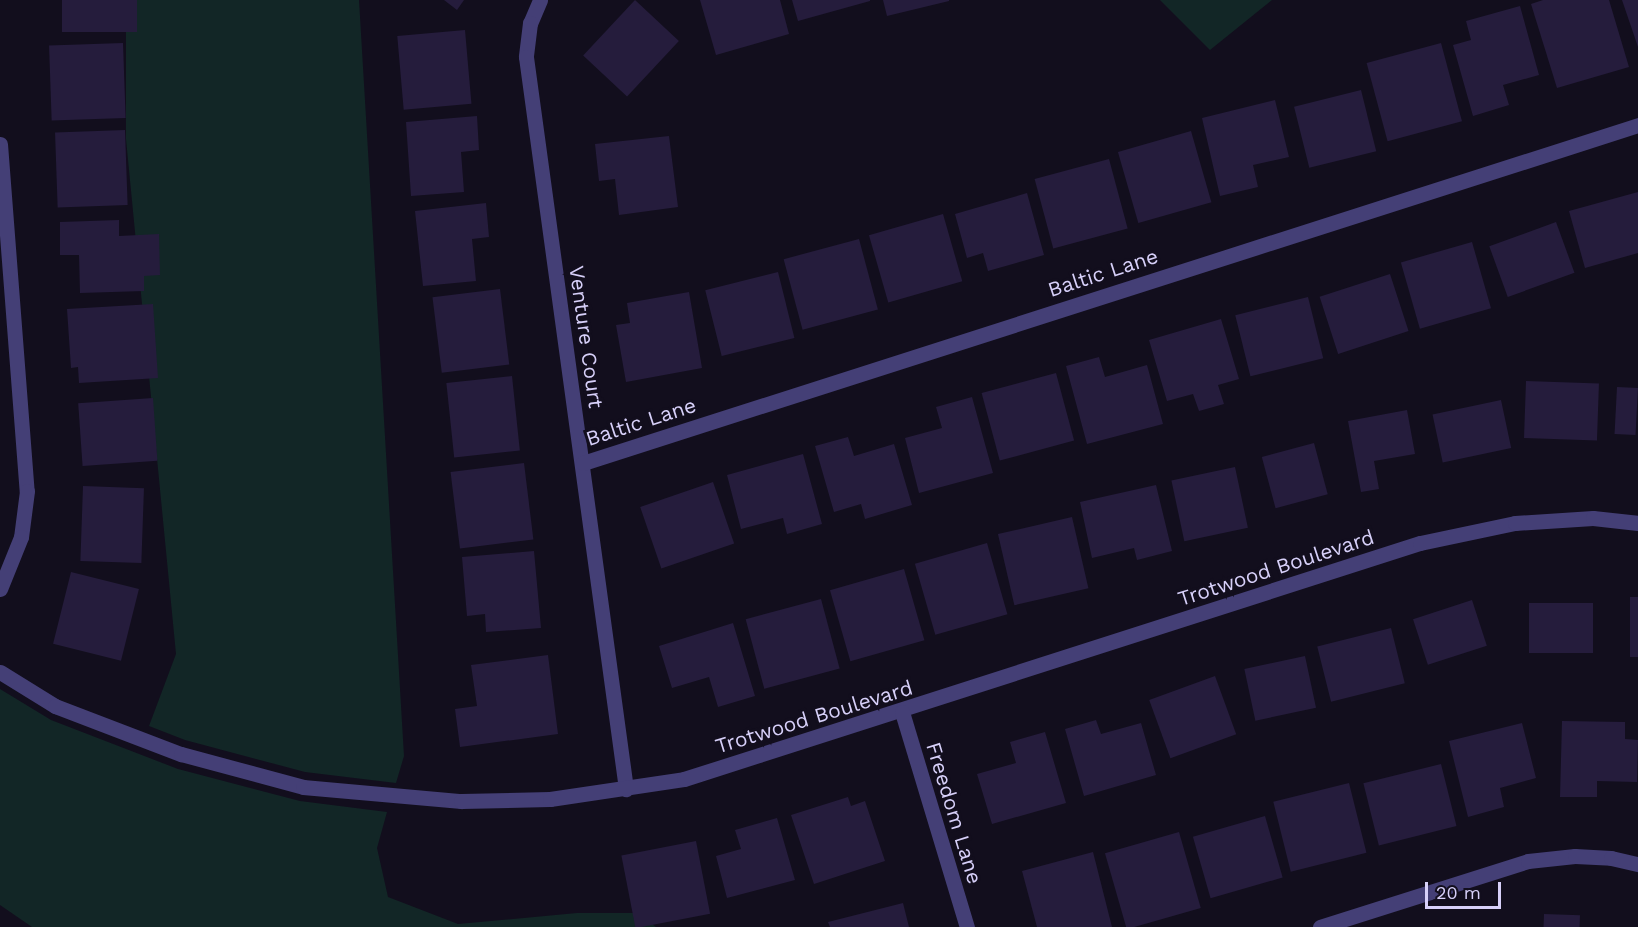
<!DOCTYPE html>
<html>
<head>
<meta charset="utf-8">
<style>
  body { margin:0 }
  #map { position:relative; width:1638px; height:927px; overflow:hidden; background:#120e1d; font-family:"Work Sans",sans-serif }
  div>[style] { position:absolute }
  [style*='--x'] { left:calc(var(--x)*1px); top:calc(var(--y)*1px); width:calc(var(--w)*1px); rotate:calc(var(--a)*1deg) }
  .green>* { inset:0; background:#122626 }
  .building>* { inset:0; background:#251c3c; transform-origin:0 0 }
  .minor>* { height:15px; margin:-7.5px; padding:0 7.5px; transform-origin:7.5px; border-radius:7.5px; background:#443f76 }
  span { translate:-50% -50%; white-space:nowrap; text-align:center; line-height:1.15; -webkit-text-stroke:6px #120e1d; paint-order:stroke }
  .street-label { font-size:21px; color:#d7d0f9 }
  .scale { position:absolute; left:1425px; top:882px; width:76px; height:27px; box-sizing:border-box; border:3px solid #d7d0f9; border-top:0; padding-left:8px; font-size:18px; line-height:21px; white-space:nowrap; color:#d7d0f9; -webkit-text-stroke:4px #120e1d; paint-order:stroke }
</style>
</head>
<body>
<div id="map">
  <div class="green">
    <div style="clip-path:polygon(126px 0,359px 0,404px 756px,396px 783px,305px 772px,185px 740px,149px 726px,176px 654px,126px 139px)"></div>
    <div style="clip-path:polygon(1160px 0,1272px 0,1210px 50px)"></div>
    <div style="clip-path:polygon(0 689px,51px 720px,178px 769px,300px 801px,387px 812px,377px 848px,388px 897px,458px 924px,577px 913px,637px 913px,656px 927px,32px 927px,0 905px)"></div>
  </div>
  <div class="building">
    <div style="left:62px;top:0;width:75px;height:32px"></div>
    <div style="clip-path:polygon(444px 0,464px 0,457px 10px)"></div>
    <div style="left:635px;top:0;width:60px;height:76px;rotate:43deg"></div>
    <div style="clip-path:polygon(700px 0,780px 0,789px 34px,716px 55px)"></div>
    <div style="clip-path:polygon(792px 0,870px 0,870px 1px,798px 21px)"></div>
    <div style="clip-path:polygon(883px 0,949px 0,949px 1px,887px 16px)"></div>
    <div style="clip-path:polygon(1543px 0,1609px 0,1629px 67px,1557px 88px,1531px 4px)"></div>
    <div style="clip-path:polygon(1622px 0,1638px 0,1638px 47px)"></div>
    <div style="clip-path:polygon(1520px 6px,1539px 75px,1503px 85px,1509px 105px,1473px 116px,1453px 45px,1471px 40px,1466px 21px)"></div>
    <div style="left:465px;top:30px;width:74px;height:68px;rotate:85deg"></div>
    <div style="left:123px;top:43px;width:75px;height:74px;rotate:88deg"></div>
    <div style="left:1441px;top:43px;width:81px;height:77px;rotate:75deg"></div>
    <div style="left:1361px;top:90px;width:63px;height:69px;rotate:76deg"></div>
    <div style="clip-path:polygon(1275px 100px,1289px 157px,1253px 165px,1258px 187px,1220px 196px,1202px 118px)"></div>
    <div style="clip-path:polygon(477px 116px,479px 150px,461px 152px,464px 192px,411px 196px,406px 122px)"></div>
    <div style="left:125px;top:130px;width:75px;height:70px;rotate:88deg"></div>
    <div style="left:1191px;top:131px;width:74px;height:76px;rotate:74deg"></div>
    <div style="clip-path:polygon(669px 136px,678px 207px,619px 215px,615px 179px,599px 181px,595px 144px)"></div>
    <div style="left:1109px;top:159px;width:72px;height:77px;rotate:75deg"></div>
    <div style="clip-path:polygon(1638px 192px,1638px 253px,1585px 268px,1569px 211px)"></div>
    <div style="clip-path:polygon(1027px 193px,1044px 255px,988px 271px,983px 253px,967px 258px,955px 214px)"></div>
    <div style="clip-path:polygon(486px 203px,489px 237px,472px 239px,476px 281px,423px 286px,415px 211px)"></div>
    <div style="left:943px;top:214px;width:70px;height:77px;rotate:74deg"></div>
    <div style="clip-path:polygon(119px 220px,119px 236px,159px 234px,160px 275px,144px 276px,144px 291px,80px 293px,79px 255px,60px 255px,60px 222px)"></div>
    <div style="left:1556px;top:222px;width:54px;height:71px;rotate:70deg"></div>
    <div style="left:859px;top:239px;width:73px;height:78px;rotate:75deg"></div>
    <div style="left:1472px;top:242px;width:69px;height:74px;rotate:74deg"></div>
    <div style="left:778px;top:272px;width:68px;height:75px;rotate:76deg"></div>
    <div style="left:1390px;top:274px;width:60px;height:74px;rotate:72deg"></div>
    <div style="left:500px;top:289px;width:76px;height:68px;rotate:83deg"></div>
    <div style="clip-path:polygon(689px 292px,702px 368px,626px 382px,616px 325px,630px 323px,627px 303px)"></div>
    <div style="left:1308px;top:297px;width:63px;height:75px;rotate:76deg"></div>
    <div style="clip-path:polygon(153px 304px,158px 378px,79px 383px,78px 367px,71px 368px,67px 309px)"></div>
    <div style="clip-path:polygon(1221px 319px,1239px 379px,1218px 385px,1224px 404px,1199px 411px,1193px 394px,1167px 401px,1149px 340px)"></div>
    <div style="clip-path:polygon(1099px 357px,1105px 377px,1147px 365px,1163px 424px,1087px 444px,1066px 366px)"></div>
    <div style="left:1056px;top:373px;width:70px;height:77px;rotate:75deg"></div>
    <div style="left:512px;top:376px;width:75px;height:66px;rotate:84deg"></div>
    <div style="left:1526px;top:381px;width:73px;height:57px;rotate:2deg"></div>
    <div style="left:1617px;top:387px;width:21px;height:47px;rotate:3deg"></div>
    <div style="clip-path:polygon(972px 397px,993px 473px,919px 493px,905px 438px,942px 428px,936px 407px)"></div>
    <div style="left:153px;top:398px;width:63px;height:75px;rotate:86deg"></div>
    <div style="left:1501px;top:400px;width:49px;height:70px;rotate:78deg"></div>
    <div style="clip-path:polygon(1407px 410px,1415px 454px,1374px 461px,1379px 489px,1361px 492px,1348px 421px)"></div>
    <div style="clip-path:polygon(848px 437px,854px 456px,894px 444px,912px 505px,865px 519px,861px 504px,834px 512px,815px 446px)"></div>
    <div style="left:1314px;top:443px;width:53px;height:54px;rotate:75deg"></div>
    <div style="clip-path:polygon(803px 454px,822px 524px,787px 534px,783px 518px,741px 529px,727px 475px)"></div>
    <div style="left:524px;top:463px;width:77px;height:74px;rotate:83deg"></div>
    <div style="left:1235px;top:467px;width:62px;height:65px;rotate:78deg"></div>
    <div style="left:713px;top:482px;width:65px;height:77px;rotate:71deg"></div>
    <div style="clip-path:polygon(1156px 485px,1172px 551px,1137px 560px,1134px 548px,1092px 558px,1080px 502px)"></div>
    <div style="left:83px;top:486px;width:61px;height:75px;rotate:2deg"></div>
    <div style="left:1072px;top:517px;width:73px;height:76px;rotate:77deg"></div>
    <div style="left:987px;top:543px;width:74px;height:75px;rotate:74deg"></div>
    <div style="clip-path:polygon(534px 551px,541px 628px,486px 632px,485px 614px,467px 616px,462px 557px)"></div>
    <div style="left:904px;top:569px;width:74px;height:77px;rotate:74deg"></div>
    <div style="left:71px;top:572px;width:70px;height:74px;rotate:14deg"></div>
    <div style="left:1630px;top:597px;width:8px;height:60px"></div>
    <div style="left:821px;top:599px;width:72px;height:78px;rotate:75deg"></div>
    <div style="left:1472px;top:600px;width:48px;height:62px;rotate:72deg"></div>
    <div style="left:1529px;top:603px;width:64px;height:50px"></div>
    <div style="clip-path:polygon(733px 623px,755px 696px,718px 707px,709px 677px,672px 688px,659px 646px)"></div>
    <div style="left:1391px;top:628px;width:57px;height:76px;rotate:76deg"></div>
    <div style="clip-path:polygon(548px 655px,558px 734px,460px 747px,455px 709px,477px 706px,471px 665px)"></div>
    <div style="left:1305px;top:656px;width:53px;height:62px;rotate:78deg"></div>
    <div style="left:1215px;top:676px;width:62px;height:70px;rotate:70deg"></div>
    <div style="clip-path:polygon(1096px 720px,1101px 734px,1141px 723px,1156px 775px,1084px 796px,1065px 729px)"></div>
    <div style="clip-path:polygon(1562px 721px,1625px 722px,1625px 739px,1638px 740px,1637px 782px,1597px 781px,1597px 797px,1560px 797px)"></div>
    <div style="clip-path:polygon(1522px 723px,1536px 778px,1500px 788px,1504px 807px,1468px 817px,1449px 741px)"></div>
    <div style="clip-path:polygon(1045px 732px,1066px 803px,992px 824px,977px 774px,1016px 763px,1010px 742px)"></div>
    <div style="left:1441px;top:764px;width:64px;height:80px;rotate:76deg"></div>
    <div style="left:1349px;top:783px;width:72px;height:78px;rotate:76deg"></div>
    <div style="clip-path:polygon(848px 797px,851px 806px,865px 801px,885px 861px,814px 884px,791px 815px)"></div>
    <div style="left:1265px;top:816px;width:64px;height:75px;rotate:74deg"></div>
    <div style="clip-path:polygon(777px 818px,795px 880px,727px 898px,716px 856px,741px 849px,735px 830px)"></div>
    <div style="left:1179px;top:832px;width:79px;height:77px;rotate:74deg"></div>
    <div style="left:696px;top:841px;width:74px;height:76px;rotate:79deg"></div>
    <div style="clip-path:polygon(1093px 852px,1112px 927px,1037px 927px,1022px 871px)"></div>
    <div style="clip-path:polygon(903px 903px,909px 927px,830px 927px,828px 922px)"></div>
    <div style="left:1544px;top:914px;width:36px;height:13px;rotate:2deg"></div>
  </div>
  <div class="minor">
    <div style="--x:540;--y:0;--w:25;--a:113"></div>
    <div style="--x:530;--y:23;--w:34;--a:97"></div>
    <div style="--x:526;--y:57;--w:739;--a:82.22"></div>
    <div style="--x:0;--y:144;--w:348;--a:85.6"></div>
    <div style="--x:27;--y:491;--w:46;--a:97.4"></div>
    <div style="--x:21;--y:537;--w:56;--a:112"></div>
    <div style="--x:583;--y:463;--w:1108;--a:-17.76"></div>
    <div style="--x:0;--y:672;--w:65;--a:31.7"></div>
    <div style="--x:55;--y:706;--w:135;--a:20.9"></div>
    <div style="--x:181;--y:754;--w:126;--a:15.1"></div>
    <div style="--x:303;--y:787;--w:159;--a:5.1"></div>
    <div style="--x:461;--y:801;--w:89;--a:-1.3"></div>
    <div style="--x:550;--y:799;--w:135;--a:-8.5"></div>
    <div style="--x:684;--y:779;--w:773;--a:-17.78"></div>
    <div style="--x:1420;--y:543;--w:97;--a:-11.9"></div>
    <div style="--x:1515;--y:523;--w:78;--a:-3.7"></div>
    <div style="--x:1593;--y:518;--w:45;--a:6.3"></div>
    <div style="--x:902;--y:712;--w:225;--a:73.2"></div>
    <div style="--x:1320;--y:927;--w:218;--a:-17.6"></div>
    <div style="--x:1528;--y:861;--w:47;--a:-6.1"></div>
    <div style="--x:1575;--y:856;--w:36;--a:3"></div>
    <div style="--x:1611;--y:858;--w:28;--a:13"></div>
  </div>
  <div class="street-label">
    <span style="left:1103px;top:273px;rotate:-18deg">Baltic Lane</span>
    <span style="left:586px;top:337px;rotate:82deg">Venture Court</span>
    <span style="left:641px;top:422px;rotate:-18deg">Baltic Lane</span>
    <span style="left:1276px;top:568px;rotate:-18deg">Trotwood Boulevard</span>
    <span style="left:814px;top:717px;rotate:-17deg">Trotwood Boulevard</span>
    <span style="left:954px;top:813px;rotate:73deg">Freedom Lane</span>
  </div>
  <div class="scale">20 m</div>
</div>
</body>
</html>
